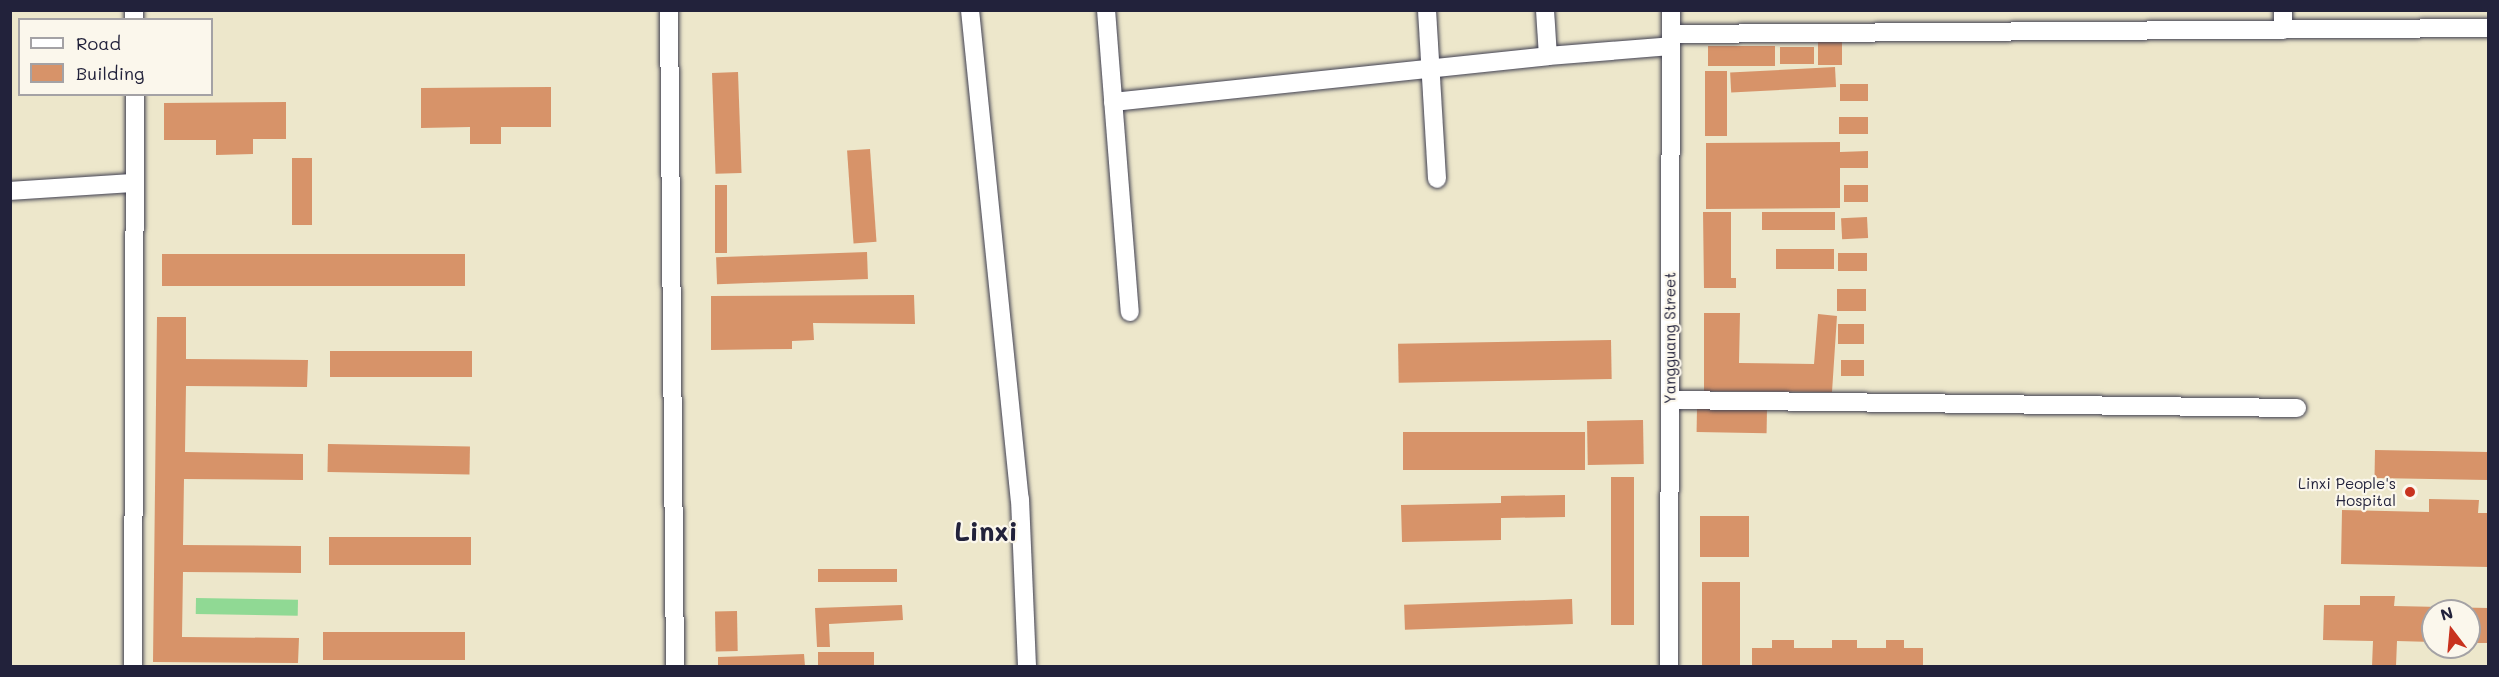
<!DOCTYPE html>
<html>
<head>
<meta charset="utf-8">
<style>
  body { margin:0 }
  #map { position:relative; width:2499px; height:677px; overflow:hidden; background:#ede7cb; font-family:Mali,sans-serif }
  div>[style] { position:absolute }
  [style*='--x'] { left:calc(var(--x)*1px); top:calc(var(--y)*1px); width:calc(var(--w)*1px); rotate:calc(var(--a)*1deg) }
  .green>* { inset:0; background:#90d994; transform-origin:0 0 }
  .building>* { inset:0; background:#d79369; transform-origin:0 0 }
  .roads { filter:drop-shadow(0 0 2px #404051) drop-shadow(0 0 2px #404051) }
  .minor>* { height:18px; margin:-9px; padding:0 9px; transform-origin:9px; border-radius:9px; background:#fff }
  .dots>* { width:16px; height:16px; translate:-50% -50%; box-sizing:border-box; border:3px solid #fbf7ec; border-radius:50% }
  span { translate:-50% -50%; white-space:nowrap; text-align:center; line-height:1.15; -webkit-text-stroke:4.5px #fbf7ec; paint-order:stroke }
  .street-label { font-size:15px; color:#22223b }
  .poi-label { font-size:15px; color:#22223b }
  .right { translate:-100% -50%; text-align:right }
  .town-label { font-size:27px; color:#22223b; font-weight:700 }
  .frame { position:absolute; inset:0; border:12px solid #22223b; pointer-events:none }
  .legend { position:absolute; left:18px; top:18px; width:195px; height:78px; box-sizing:border-box; background:#fbf7ec; border:2px solid #a4a2a5; margin:0; padding:8px 10px; list-style:none; font-size:18px; color:#22223b }
  .legend li { display:flex; align-items:center; gap:12px; height:30px }
  .legend b { width:30px; border:2px solid #a4a2a5 }
  .north { position:absolute; left:2421px; top:599px; width:60px; height:60px; box-sizing:border-box; background:#fbf7ec; border:2px solid #a4a2a5; border-radius:50%; rotate:344deg; font-size:16px; font-weight:700; line-height:24px; text-align:center; color:#22223b }
  .north::after { content:''; display:block; margin:auto; width:21px; height:27px; background:#c8321e; clip-path:polygon(50% 0,100% 100%,50% 72%,0 100%) }
</style>
</head>
<body>
<div id="map">
  <div class="green">
    <div style="left:196px;top:598px;width:102px;height:16px;rotate:1deg"></div>
  </div>
  <div class="building">
    <div style="left:1818px;top:42px;width:24px;height:23px"></div>
    <div style="left:1708px;top:46px;width:67px;height:20px"></div>
    <div style="left:1780px;top:47px;width:34px;height:17px"></div>
    <div style="left:1835px;top:67px;width:20px;height:105px;rotate:87deg"></div>
    <div style="left:1705px;top:71px;width:22px;height:65px"></div>
    <div style="left:738px;top:72px;width:101px;height:26px;rotate:88deg"></div>
    <div style="left:1840px;top:84px;width:28px;height:17px"></div>
    <div style="clip-path:polygon(551px 87px,551px 127px,501px 127px,501px 144px,470px 144px,470px 127px,421px 128px,421px 88px)"></div>
    <div style="clip-path:polygon(286px 102px,286px 139px,253px 139px,253px 154px,216px 155px,216px 140px,164px 140px,164px 103px)"></div>
    <div style="left:1839px;top:117px;width:29px;height:17px"></div>
    <div style="clip-path:polygon(1840px 142px,1840px 152px,1868px 151px,1868px 168px,1840px 168px,1840px 208px,1706px 209px,1706px 143px)"></div>
    <div style="left:870px;top:149px;width:93px;height:23px;rotate:86deg"></div>
    <div style="left:292px;top:158px;width:20px;height:67px"></div>
    <div style="left:715px;top:185px;width:12px;height:68px"></div>
    <div style="left:1844px;top:185px;width:24px;height:17px"></div>
    <div style="clip-path:polygon(1703px 212px,1731px 212px,1731px 278px,1736px 278px,1736px 288px,1704px 288px)"></div>
    <div style="left:1835px;top:212px;width:18px;height:73px;rotate:90deg"></div>
    <div style="left:1867px;top:217px;width:21px;height:26px;rotate:87deg"></div>
    <div style="left:1834px;top:249px;width:20px;height:58px;rotate:90deg"></div>
    <div style="left:867px;top:252px;width:27px;height:151px;rotate:88deg"></div>
    <div style="left:1838px;top:253px;width:29px;height:18px"></div>
    <div style="left:465px;top:254px;width:32px;height:303px;rotate:90deg"></div>
    <div style="left:1866px;top:289px;width:22px;height:29px;rotate:90deg"></div>
    <div style="clip-path:polygon(914px 295px,915px 324px,813px 323px,814px 340px,792px 341px,792px 349px,711px 350px,711px 296px)"></div>
    <div style="clip-path:polygon(1704px 313px,1740px 313px,1739px 363px,1814px 364px,1818px 314px,1837px 316px,1832px 392px,1704px 391px)"></div>
    <div style="clip-path:polygon(157px 317px,186px 317px,186px 359px,308px 360px,307px 387px,186px 386px,185px 452px,303px 454px,303px 480px,184px 479px,183px 545px,301px 546px,301px 573px,183px 572px,182px 637px,299px 638px,298px 663px,153px 662px)"></div>
    <div style="left:1838px;top:324px;width:26px;height:20px"></div>
    <div style="left:1611px;top:340px;width:39px;height:213px;rotate:89deg"></div>
    <div style="left:330px;top:351px;width:142px;height:26px"></div>
    <div style="left:1841px;top:360px;width:23px;height:16px"></div>
    <div style="left:1697px;top:408px;width:70px;height:24px;rotate:1deg"></div>
    <div style="left:1643px;top:420px;width:44px;height:56px;rotate:89deg"></div>
    <div style="left:1585px;top:432px;width:38px;height:182px;rotate:90deg"></div>
    <div style="left:328px;top:444px;width:142px;height:28px;rotate:1deg"></div>
    <div style="left:2375px;top:450px;width:113px;height:28px;rotate:1deg"></div>
    <div style="left:1611px;top:477px;width:23px;height:148px"></div>
    <div style="clip-path:polygon(1565px 495px,1565px 517px,1501px 518px,1501px 540px,1402px 542px,1401px 505px,1501px 503px,1501px 496px)"></div>
    <div style="clip-path:polygon(2429px 499px,2479px 500px,2478px 513px,2488px 513px,2488px 567px,2341px 564px,2342px 510px,2429px 512px)"></div>
    <div style="left:1700px;top:516px;width:49px;height:41px"></div>
    <div style="left:329px;top:537px;width:142px;height:28px"></div>
    <div style="left:897px;top:569px;width:13px;height:79px;rotate:90deg"></div>
    <div style="left:1702px;top:582px;width:38px;height:84px"></div>
    <div style="clip-path:polygon(2360px 596px,2395px 596px,2394px 606px,2488px 608px,2488px 643px,2469px 643px,2469px 611px,2433px 611px,2433px 642px,2397px 641px,2396px 666px,2372px 666px,2373px 641px,2323px 640px,2324px 605px,2360px 605px)"></div>
    <div style="left:1572px;top:599px;width:25px;height:168px;rotate:88deg"></div>
    <div style="clip-path:polygon(902px 605px,903px 620px,829px 624px,830px 647px,817px 647px,815px 608px)"></div>
    <div style="left:737px;top:611px;width:40px;height:22px;rotate:89deg"></div>
    <div style="left:323px;top:632px;width:142px;height:28px"></div>
    <div style="clip-path:polygon(1772px 640px,1794px 640px,1794px 648px,1832px 648px,1832px 640px,1857px 640px,1857px 648px,1886px 648px,1886px 640px,1904px 640px,1904px 648px,1923px 648px,1923px 666px,1752px 666px,1752px 648px,1772px 648px)"></div>
    <div style="left:874px;top:652px;width:13px;height:56px;rotate:90deg"></div>
    <div style="clip-path:polygon(804px 654px,805px 666px,718px 666px,718px 657px)"></div>
  </div>
  <div class="roads">
    <div class="minor">
      <div style="--x:134;--y:10;--w:10;--a:90"></div>
      <div style="--x:669;--y:10;--w:656;--a:89.48"></div>
      <div style="--x:970;--y:10;--w:492;--a:84.2"></div>
      <div style="--x:1020;--y:499;--w:167;--a:87.6"></div>
      <div style="--x:1106;--y:10;--w:303;--a:85.5"></div>
      <div style="--x:1427;--y:10;--w:169;--a:86.6"></div>
      <div style="--x:1545;--y:10;--w:46;--a:86.3"></div>
      <div style="--x:2283;--y:30;--w:20;--a:-90"></div>
      <div style="--x:1671;--y:34;--w:817;--a:-0.42"></div>
      <div style="--x:1113;--y:102;--w:437;--a:-6"></div>
      <div style="--x:1548;--y:56;--w:123;--a:-4.6"></div>
      <div style="--x:10;--y:191;--w:125;--a:-3.7"></div>
      <div style="--x:1670;--y:400;--w:627;--a:0.73"></div>
      <div style="--x:133;--y:666;--w:572;--a:-89.8"></div>
      <div style="--x:1669;--y:666;--w:656;--a:-89.83"></div>
    </div>
  </div>
  <div class="dots">
    <div style="left:2410px;top:492px;background:#c8321e"></div>
  </div>
  <div class="street-label">
    <span style="left:1670px;top:338px;rotate:-90deg">Yangguang Street</span>
  </div>
  <div class="poi-label">
    <span class="right" style="left:2396px;top:492px">Linxi People's<br>Hospital</span>
  </div>
  <div class="town-label">
    <span style="left:986px;top:531px">Linxi</span>
  </div>
  <div class="frame"></div>
  <ul class="legend">
  <li><b style="height:8px;background:#fff"></b>Road</li>
  <li><b style="height:16px;background:#d79369"></b>Building</li>
  </ul>
  <div class="north">N</div>
</div>
</body>
</html>
